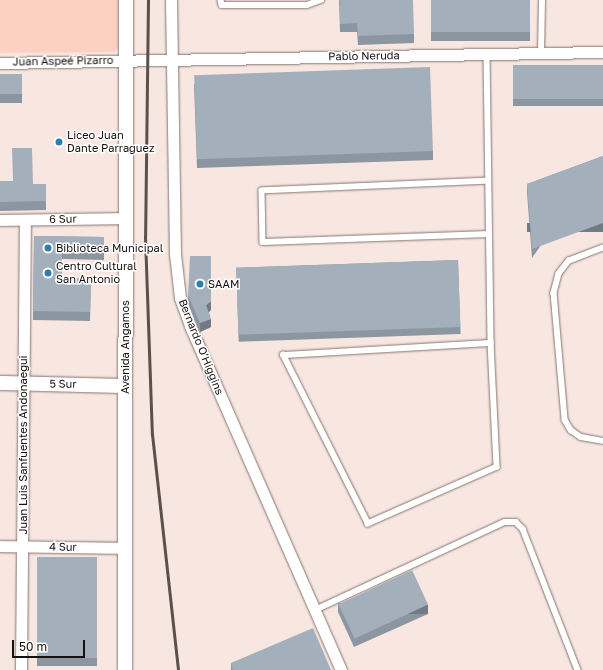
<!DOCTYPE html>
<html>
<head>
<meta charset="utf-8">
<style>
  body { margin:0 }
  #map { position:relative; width:603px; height:670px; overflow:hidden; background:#f8e7e1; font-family:"Golos Text",sans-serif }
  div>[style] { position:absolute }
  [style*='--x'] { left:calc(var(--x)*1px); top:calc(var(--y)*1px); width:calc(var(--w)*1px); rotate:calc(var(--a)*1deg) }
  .green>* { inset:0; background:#fcd1c2 }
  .roads { filter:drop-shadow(0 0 1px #857570) drop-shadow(0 0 1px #857570) }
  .service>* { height:5.5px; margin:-2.75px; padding:0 2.75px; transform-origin:2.75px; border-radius:2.75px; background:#fff }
  .minor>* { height:11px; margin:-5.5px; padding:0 5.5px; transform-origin:5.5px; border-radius:5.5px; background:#fff }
  .tertiary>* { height:14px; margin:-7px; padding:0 7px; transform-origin:7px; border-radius:7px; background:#fff }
  .rail>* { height:3px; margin:-1.5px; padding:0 1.5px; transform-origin:1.5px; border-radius:1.5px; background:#5a504d }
  .wall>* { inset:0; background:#8c96a0; transform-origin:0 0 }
  .shaded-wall>* { inset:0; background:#727a82; transform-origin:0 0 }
  .building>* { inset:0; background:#a3afba; transform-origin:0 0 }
  .dots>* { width:11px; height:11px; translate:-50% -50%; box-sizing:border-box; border:2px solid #fff; border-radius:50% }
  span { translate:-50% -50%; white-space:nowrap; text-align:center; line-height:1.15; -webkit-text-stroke:3px #fff; paint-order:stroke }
  .street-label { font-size:11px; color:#16100e }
  .poi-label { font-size:11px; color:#16100e }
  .left { translate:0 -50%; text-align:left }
  .scale { position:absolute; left:12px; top:640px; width:73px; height:18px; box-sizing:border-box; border:2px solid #16100e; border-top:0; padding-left:5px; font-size:12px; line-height:14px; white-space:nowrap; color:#16100e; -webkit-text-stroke:3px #fff; paint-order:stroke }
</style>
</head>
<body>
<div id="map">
  <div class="green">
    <div style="clip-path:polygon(0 0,118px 0,118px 48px,114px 52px,0 53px)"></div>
  </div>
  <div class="roads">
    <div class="service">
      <div style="--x:221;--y:0;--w:5;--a:79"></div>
      <div style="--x:222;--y:5;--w:85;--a:0"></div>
      <div style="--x:307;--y:5;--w:15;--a:-20"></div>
      <div style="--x:541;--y:53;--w:53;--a:-88.9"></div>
      <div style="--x:487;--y:54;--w:289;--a:89.2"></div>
      <div style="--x:491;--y:343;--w:124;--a:87.2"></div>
      <div style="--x:497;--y:467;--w:141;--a:156.2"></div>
      <div style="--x:368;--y:524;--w:189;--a:-116.7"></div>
      <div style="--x:283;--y:355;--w:208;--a:-3.3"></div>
      <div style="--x:488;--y:181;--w:226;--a:177.5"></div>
      <div style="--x:262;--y:191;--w:51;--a:88.9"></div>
      <div style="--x:263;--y:242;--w:226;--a:-2"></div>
      <div style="--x:603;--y:248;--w:36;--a:159"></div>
      <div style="--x:569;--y:261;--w:16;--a:128"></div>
      <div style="--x:559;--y:274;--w:20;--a:105"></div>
      <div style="--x:554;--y:293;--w:127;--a:85"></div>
      <div style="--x:565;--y:420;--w:12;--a:59"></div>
      <div style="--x:571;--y:430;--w:12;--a:35"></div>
      <div style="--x:581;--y:437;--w:22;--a:10"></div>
      <div style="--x:315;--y:610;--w:209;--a:-24.9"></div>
      <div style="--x:505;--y:522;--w:11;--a:0"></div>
      <div style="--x:516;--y:522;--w:10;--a:45"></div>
      <div style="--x:523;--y:529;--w:151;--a:68.7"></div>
    </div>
    <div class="minor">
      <div style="--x:171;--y:0;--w:254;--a:89.1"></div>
      <div style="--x:175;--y:254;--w:44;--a:83.5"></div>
      <div style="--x:180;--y:298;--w:30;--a:70"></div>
      <div style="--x:190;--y:326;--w:376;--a:66.3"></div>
      <div style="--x:0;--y:63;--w:603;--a:-1.05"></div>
      <div style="--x:0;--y:220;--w:126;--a:-0.9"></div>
      <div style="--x:0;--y:546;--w:125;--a:0.9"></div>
      <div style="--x:21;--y:670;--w:450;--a:-89.5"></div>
    </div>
    <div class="tertiary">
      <div style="--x:0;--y:383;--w:125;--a:1.4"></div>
      <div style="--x:125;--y:670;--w:670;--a:-89.91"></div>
    </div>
  </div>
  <div class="rail">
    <div style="--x:148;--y:0;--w:237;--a:90.7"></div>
    <div style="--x:145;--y:237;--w:197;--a:88"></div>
    <div style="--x:152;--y:434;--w:237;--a:83.7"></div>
  </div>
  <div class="wall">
    <div style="clip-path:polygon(339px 0,414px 34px,414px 43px,358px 45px,357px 32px,340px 32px)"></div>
    <div style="left:431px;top:0;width:99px;height:41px"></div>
    <div style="left:603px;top:65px;width:41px;height:90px;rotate:90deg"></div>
    <div style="left:0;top:74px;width:22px;height:29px"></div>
    <div style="clip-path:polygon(194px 84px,433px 151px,433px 160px,197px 168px)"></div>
    <div style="clip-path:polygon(603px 156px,532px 258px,527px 193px,527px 184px)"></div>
    <div style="clip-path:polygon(0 181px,33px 184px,46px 184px,46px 210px,0 211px)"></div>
    <div style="clip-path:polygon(34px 236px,104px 237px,104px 260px,62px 259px,62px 278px,91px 279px,90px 321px,33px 320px)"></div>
    <div style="left:458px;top:260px;width:74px;height:222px;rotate:88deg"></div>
    <div style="clip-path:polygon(188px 295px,211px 310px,209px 312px,211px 327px,200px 332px,188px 303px)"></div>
    <div style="left:37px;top:557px;width:60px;height:109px"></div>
    <div style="clip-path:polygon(338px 603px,428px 614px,354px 647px,338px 612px)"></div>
    <div style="clip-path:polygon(231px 663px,331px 670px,231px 670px)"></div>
  </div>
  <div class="shaded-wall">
    <div style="left:603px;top:223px;width:9px;height:76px;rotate:90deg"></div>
    <div style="clip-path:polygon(211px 301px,211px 310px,206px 314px,206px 305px)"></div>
    <div style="clip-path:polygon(211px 319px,211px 327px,200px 332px,200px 323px)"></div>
    <div style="left:428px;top:605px;width:9px;height:81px;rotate:90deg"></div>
  </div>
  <div class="building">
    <div style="clip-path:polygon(340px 0,413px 0,414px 34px,358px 36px,357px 23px,340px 24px)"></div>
    <div style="left:431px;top:0;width:99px;height:32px"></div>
    <div style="left:603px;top:65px;width:34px;height:90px;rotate:90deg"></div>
    <div style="left:430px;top:67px;width:84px;height:236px;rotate:88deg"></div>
    <div style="left:0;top:74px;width:22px;height:20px"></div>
    <div style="clip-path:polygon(12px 148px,32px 148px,33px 184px,46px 184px,46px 201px,0 202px,0 181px,13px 181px)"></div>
    <div style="clip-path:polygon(603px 156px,603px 223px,532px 249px,527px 184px)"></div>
    <div style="clip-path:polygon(34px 236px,104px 237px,104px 251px,62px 250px,62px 278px,91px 279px,90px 312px,33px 311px)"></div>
    <div style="clip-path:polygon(190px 256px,211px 256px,211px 301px,206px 305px,211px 319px,200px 323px,188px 295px)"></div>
    <div style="left:458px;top:260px;width:67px;height:222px;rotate:88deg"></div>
    <div style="left:37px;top:557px;width:60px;height:101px"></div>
    <div style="left:412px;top:570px;width:38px;height:81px;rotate:65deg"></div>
    <div style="clip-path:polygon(313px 628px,331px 670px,233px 670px,231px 663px)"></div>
  </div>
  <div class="dots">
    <div style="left:59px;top:142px;background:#2f7cae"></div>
    <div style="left:48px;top:248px;background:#2f7cae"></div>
    <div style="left:48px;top:273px;background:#2f7cae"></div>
    <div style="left:200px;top:284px;background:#2f7cae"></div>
  </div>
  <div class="street-label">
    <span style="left:364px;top:56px;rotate:-1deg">Pablo Neruda</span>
    <span style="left:63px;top:61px;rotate:-1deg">Juan Aspeé Pizarro</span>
    <span style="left:63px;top:219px;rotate:-1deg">6 Sur</span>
    <span style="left:125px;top:347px;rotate:-90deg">Avenida Angamos</span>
    <span style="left:201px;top:347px;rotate:68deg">Bernardo O'Higgins</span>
    <span style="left:63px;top:384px;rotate:1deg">5 Sur</span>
    <span style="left:23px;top:445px;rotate:-90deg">Juan Luis Sanfuentes Andonaegui</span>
    <span style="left:63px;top:547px;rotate:1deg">4 Sur</span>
  </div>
  <div class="poi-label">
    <span class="left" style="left:67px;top:142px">Liceo Juan<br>Dante Parraguez</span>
    <span class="left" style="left:56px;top:248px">Biblioteca Municipal</span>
    <span class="left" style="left:56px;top:273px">Centro Cultural<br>San Antonio</span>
    <span class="left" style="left:208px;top:284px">SAAM</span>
  </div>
  <div class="scale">50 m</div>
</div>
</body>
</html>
